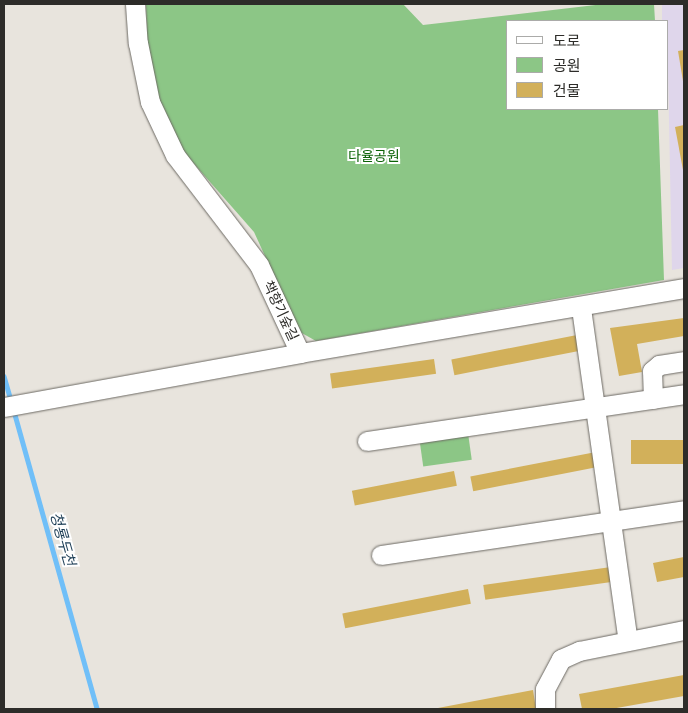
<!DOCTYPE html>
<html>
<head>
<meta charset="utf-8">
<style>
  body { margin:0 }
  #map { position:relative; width:688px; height:713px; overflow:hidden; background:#e8e4dd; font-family:"Sofia Sans Condensed","Noto Sans KR",sans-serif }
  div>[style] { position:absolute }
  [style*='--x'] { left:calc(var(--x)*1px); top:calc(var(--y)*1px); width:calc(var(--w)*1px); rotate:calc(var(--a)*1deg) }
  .education>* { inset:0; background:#dfd6eb }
  .green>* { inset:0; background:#8cc686; transform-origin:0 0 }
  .stream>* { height:4.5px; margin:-2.25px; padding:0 2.25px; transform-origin:2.25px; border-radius:2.25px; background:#70bff8 }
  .building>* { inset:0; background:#d2b05a; transform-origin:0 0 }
  .roads { filter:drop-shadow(0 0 1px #6d6a64) drop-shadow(0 0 1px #6d6a64) }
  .minor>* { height:19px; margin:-9.5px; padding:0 9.5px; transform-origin:9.5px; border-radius:9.5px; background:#fff }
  span { translate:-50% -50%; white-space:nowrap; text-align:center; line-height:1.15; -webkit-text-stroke:4px #fff; paint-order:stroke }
  .park-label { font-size:14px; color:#0c6307 }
  .street-label { font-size:14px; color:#2d2c29 }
  .water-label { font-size:15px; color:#1d3e56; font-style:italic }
  .frame { position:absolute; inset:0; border:5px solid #2d2c29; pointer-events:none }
  .legend { position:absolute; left:506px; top:20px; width:162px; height:90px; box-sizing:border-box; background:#fff; border:1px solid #ababa9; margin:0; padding:6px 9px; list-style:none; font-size:15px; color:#2d2c29 }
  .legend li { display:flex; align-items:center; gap:10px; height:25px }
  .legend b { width:25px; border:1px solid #ababa9 }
</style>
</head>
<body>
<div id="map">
  <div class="education">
    <div style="clip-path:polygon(662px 4px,684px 4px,684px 268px,672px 270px,667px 21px,662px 21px)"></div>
  </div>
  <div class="green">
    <div style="clip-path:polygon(146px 4px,403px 4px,423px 25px,604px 4px,654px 4px,655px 21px,507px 21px,507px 109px,658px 109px,664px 280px,316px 341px,300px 332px,254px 232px,181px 149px,158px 97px,147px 38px)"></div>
    <div style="left:468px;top:433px;width:27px;height:49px;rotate:82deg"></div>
  </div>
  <div class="stream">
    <div style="--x:4;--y:376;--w:26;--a:74"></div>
    <div style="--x:14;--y:411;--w:309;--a:74.4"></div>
  </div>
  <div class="building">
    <div style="clip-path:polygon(684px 50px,684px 81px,683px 81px,678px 51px)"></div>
    <div style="clip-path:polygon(684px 125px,684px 170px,683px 170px,675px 127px)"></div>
    <div style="clip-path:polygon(684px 318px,684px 336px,637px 344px,642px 372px,619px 376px,610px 328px)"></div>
    <div style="left:577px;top:335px;width:16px;height:128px;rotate:79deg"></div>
    <div style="left:434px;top:359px;width:15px;height:105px;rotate:82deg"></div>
    <div style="left:684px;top:440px;width:24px;height:53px;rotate:90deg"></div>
    <div style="left:596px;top:452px;width:15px;height:128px;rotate:79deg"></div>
    <div style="left:454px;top:471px;width:15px;height:104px;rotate:79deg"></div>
    <div style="clip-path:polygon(684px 557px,684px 577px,657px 582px,653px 563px)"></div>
    <div style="left:611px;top:567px;width:15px;height:129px;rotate:82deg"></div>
    <div style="left:468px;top:589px;width:15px;height:128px;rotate:79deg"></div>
    <div style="clip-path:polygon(684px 675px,684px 696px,611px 709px,582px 709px,579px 694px)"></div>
    <div style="clip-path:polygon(533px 690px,536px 709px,438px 709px,438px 708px)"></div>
  </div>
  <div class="roads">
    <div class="minor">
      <div style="--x:135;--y:4;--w:39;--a:86"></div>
      <div style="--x:138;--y:43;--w:60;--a:78.5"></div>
      <div style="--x:150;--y:102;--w:59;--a:64.7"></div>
      <div style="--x:175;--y:155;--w:138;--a:52.6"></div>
      <div style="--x:259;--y:265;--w:97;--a:65"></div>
      <div style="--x:300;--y:353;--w:389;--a:-9.6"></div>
      <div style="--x:581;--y:308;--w:336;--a:82"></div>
      <div style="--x:653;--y:399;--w:28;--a:-92"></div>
      <div style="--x:652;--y:371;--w:9;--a:-41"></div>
      <div style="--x:659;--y:365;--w:25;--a:-9"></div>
      <div style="--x:4;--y:407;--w:301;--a:-10.3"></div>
      <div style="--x:367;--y:441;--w:320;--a:-8.4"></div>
      <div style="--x:381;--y:555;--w:306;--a:-8.4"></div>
      <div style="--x:545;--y:709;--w:20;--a:-90"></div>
      <div style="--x:545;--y:689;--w:34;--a:-62"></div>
      <div style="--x:561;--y:659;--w:20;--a:-24"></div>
      <div style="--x:579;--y:651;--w:107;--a:-11.3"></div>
    </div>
  </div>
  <div class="park-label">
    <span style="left:374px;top:157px">다율공원</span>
  </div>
  <div class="street-label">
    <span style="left:280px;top:311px;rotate:65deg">책향기숲길</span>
  </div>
  <div class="water-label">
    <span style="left:62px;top:539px;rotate:74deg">청룡두천</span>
  </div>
  <div class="frame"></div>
  <ul class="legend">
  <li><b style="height:6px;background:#fff"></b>도로</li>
  <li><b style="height:14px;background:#8cc686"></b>공원</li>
  <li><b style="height:14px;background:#d2b05a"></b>건물</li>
  </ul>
</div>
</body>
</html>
